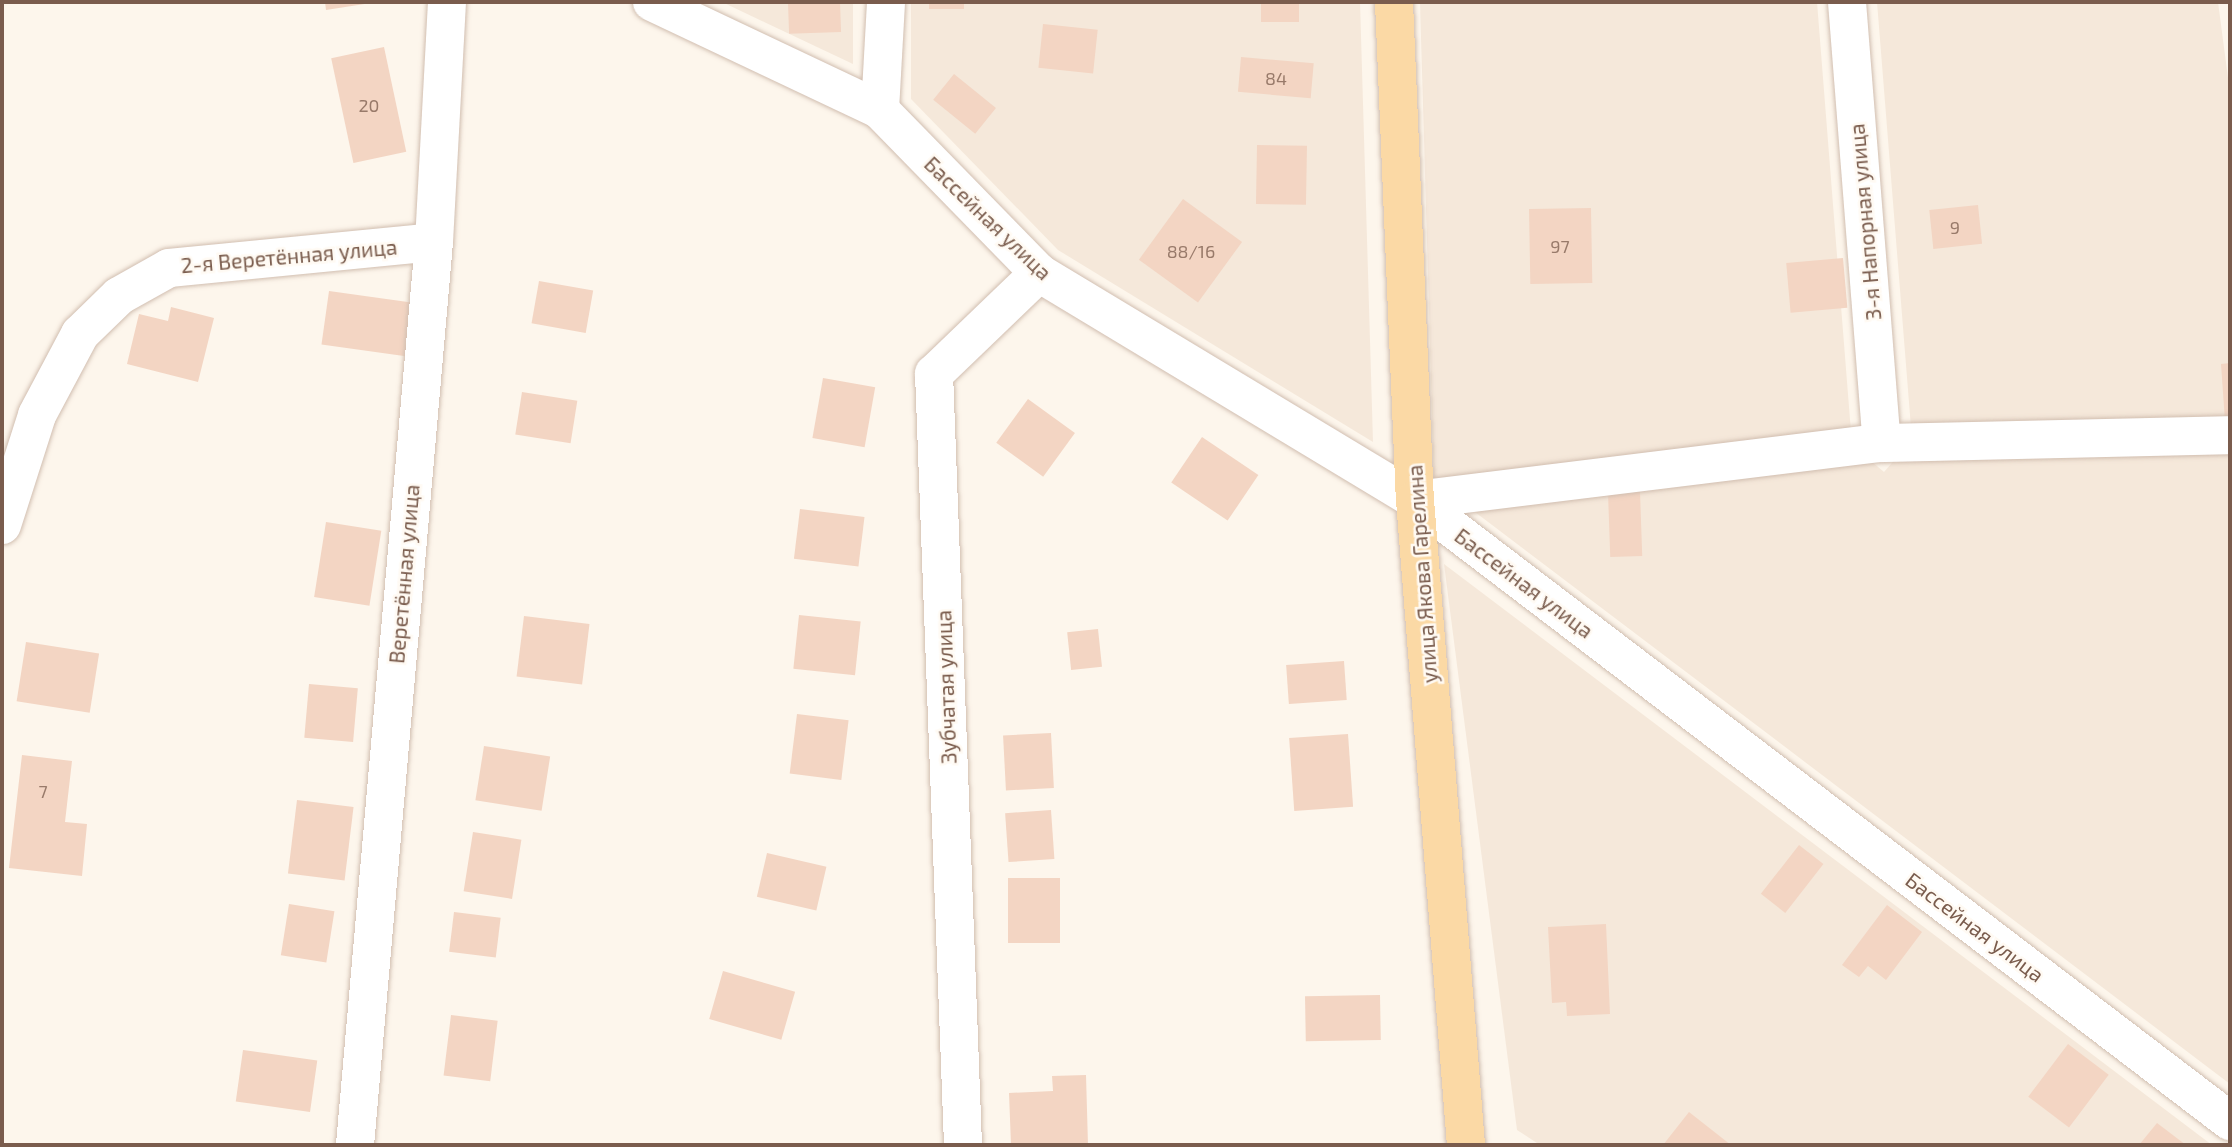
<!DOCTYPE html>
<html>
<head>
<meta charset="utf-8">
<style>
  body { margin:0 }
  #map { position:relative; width:2232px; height:1147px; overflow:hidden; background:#fdf6ec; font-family:"Exo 2",sans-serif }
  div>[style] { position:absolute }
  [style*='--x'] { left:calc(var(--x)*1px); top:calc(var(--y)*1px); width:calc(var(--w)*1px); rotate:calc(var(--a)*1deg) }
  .residential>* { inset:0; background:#f5e8da }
  .building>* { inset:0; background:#f3d5c3; transform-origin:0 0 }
  .roads { filter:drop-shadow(0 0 2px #d1beb0) drop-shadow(0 0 2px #d1beb0) }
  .minor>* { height:38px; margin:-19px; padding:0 19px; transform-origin:19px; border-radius:19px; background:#fff }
  .major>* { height:38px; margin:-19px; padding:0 19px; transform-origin:19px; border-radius:19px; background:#fbd9a5 }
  span { translate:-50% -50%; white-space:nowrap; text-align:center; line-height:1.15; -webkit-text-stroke:5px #fffaf3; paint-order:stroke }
  .number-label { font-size:18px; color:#987a6a }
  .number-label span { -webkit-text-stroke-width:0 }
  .street-label { font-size:21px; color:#7a5c4d }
  .frame { position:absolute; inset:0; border:4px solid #7a5c4d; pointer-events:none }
</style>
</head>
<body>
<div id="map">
  <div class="residential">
    <div style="clip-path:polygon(722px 2px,853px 2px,853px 64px)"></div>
    <div style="clip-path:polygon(911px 2px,1360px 2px,1373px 442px,1058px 250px,911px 99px)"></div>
    <div style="clip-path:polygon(1420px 2px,1817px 2px,1852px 445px,1884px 472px,1912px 440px,1877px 2px,2218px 2px,2230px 93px,2230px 1084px,1434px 481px)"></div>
    <div style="clip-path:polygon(1444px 564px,2212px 1145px,1540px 1145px,1517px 1130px)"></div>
  </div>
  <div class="building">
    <div style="clip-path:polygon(325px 2px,370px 2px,371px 3px,326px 10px)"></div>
    <div style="left:840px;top:2px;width:30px;height:52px;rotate:88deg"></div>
    <div style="left:929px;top:2px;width:35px;height:7px"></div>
    <div style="left:1261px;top:2px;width:38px;height:20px"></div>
    <div style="left:1043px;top:24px;width:55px;height:44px;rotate:6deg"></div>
    <div style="left:384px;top:47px;width:107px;height:54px;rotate:78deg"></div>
    <div style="left:1241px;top:57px;width:73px;height:35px;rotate:5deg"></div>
    <div style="left:954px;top:74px;width:54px;height:33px;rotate:39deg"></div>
    <div style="left:1257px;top:145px;width:50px;height:59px;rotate:1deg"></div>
    <div style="left:1183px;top:199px;width:73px;height:75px;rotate:36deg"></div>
    <div style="left:1978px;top:205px;width:39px;height:49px;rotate:84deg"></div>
    <div style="left:1591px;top:208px;width:75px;height:62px;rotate:89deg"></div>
    <div style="left:1843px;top:258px;width:50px;height:57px;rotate:85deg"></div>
    <div style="left:539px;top:281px;width:55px;height:43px;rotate:10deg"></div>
    <div style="left:329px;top:291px;width:85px;height:54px;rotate:8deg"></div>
    <div style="clip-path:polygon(171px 307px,214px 318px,198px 382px,127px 364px,139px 314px,168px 321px)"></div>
    <div style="clip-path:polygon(2230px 363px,2230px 420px,2225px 421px,2221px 364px)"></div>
    <div style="left:823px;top:378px;width:53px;height:61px;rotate:10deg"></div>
    <div style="left:522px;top:392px;width:56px;height:43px;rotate:9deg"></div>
    <div style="left:1028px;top:399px;width:58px;height:54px;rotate:36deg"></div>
    <div style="left:1202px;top:437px;width:68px;height:55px;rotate:34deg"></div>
    <div style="left:1640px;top:492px;width:64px;height:32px;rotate:88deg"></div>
    <div style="left:800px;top:509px;width:65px;height:50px;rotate:7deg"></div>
    <div style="left:326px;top:522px;width:56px;height:76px;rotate:9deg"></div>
    <div style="left:799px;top:615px;width:62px;height:54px;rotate:6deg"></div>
    <div style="left:524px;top:616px;width:66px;height:61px;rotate:7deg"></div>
    <div style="left:1098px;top:629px;width:38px;height:31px;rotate:84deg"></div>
    <div style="left:26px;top:642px;width:74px;height:60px;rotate:9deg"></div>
    <div style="left:1344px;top:661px;width:39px;height:58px;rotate:86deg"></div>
    <div style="left:309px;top:684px;width:49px;height:54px;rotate:5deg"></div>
    <div style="left:797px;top:714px;width:52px;height:60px;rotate:7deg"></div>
    <div style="left:1051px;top:733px;width:55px;height:48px;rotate:87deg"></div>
    <div style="left:1348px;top:734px;width:73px;height:59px;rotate:86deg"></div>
    <div style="left:484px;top:746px;width:67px;height:55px;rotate:9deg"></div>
    <div style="clip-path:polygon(22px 755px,72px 761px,65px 822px,87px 824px,82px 876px,9px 868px)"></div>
    <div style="left:297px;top:800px;width:57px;height:74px;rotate:7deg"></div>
    <div style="left:1051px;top:810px;width:49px;height:46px;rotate:86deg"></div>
    <div style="left:473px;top:832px;width:49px;height:60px;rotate:9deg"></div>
    <div style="left:1799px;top:845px;width:31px;height:62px;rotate:38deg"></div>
    <div style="left:767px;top:853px;width:61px;height:45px;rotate:13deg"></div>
    <div style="left:1008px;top:878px;width:52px;height:65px"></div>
    <div style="left:289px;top:904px;width:46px;height:52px;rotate:9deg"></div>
    <div style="clip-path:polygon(1887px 905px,1922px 932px,1886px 980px,1868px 966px,1859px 977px,1842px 965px)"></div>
    <div style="left:454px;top:912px;width:47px;height:40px;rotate:7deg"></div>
    <div style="clip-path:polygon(1606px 924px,1610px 1014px,1567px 1016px,1566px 1002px,1552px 1003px,1548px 927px)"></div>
    <div style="left:723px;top:971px;width:75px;height:50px;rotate:16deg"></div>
    <div style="left:1380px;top:995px;width:45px;height:75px;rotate:89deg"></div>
    <div style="left:451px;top:1015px;width:47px;height:61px;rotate:7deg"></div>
    <div style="left:2068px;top:1044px;width:51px;height:66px;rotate:37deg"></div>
    <div style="left:243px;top:1050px;width:75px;height:52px;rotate:8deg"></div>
    <div style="clip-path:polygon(1086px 1075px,1088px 1145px,1011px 1145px,1009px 1093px,1053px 1091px,1052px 1076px)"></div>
    <div style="clip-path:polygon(1689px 1112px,1731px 1145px,1663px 1145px)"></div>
    <div style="clip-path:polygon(2157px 1123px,2186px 1145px,2139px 1145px)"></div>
  </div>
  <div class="roads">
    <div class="minor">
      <div style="--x:652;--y:2;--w:252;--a:25.3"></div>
      <div style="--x:880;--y:110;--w:228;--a:45.7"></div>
      <div style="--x:1039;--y:273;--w:439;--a:31.1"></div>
      <div style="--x:1415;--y:500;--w:1025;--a:37.31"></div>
      <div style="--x:1847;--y:2;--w:442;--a:85.5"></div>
      <div style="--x:880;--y:110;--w:108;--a:-86.8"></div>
      <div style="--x:1415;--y:500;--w:470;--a:-7"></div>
      <div style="--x:1882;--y:443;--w:348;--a:-1.3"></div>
      <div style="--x:2;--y:525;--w:115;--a:-72.3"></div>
      <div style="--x:37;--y:415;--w:92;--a:-62"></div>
      <div style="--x:80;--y:334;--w:54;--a:-44.3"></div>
      <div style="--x:119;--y:296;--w:57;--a:-29.2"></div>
      <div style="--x:169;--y:268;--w:266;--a:-5.6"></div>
      <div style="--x:355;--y:1145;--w:906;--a:-85"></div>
      <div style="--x:434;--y:242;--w:240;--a:-86.9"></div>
      <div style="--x:963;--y:1145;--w:772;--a:-92.15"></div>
      <div style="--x:934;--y:374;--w:146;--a:-43.9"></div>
    </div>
    <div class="major">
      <div style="--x:1394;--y:2;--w:498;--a:87.6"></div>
      <div style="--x:1415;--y:500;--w:647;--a:85.48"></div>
    </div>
  </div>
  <div class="number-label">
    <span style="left:1276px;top:78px">84</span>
    <span style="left:369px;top:105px">20</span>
    <span style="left:1955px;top:227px">9</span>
    <span style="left:1560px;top:246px">97</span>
    <span style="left:1191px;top:251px">88/16</span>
    <span style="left:43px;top:791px">7</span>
  </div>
  <div class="street-label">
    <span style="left:988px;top:218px;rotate:44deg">Бассейная улица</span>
    <span style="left:1865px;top:222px;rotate:-95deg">3-я Напорная улица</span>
    <span style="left:289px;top:256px;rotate:-5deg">2-я Веретённая улица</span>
    <span style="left:404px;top:574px;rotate:-85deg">Веретённая улица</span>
    <span style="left:1422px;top:574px;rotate:-94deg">улица Якова Гарелина</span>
    <span style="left:1524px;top:583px;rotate:37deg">Бассейная улица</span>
    <span style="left:946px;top:687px;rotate:-92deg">Зубчатая улица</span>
    <span style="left:1975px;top:927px;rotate:37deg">Бассейная улица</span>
  </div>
  <div class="frame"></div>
</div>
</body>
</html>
